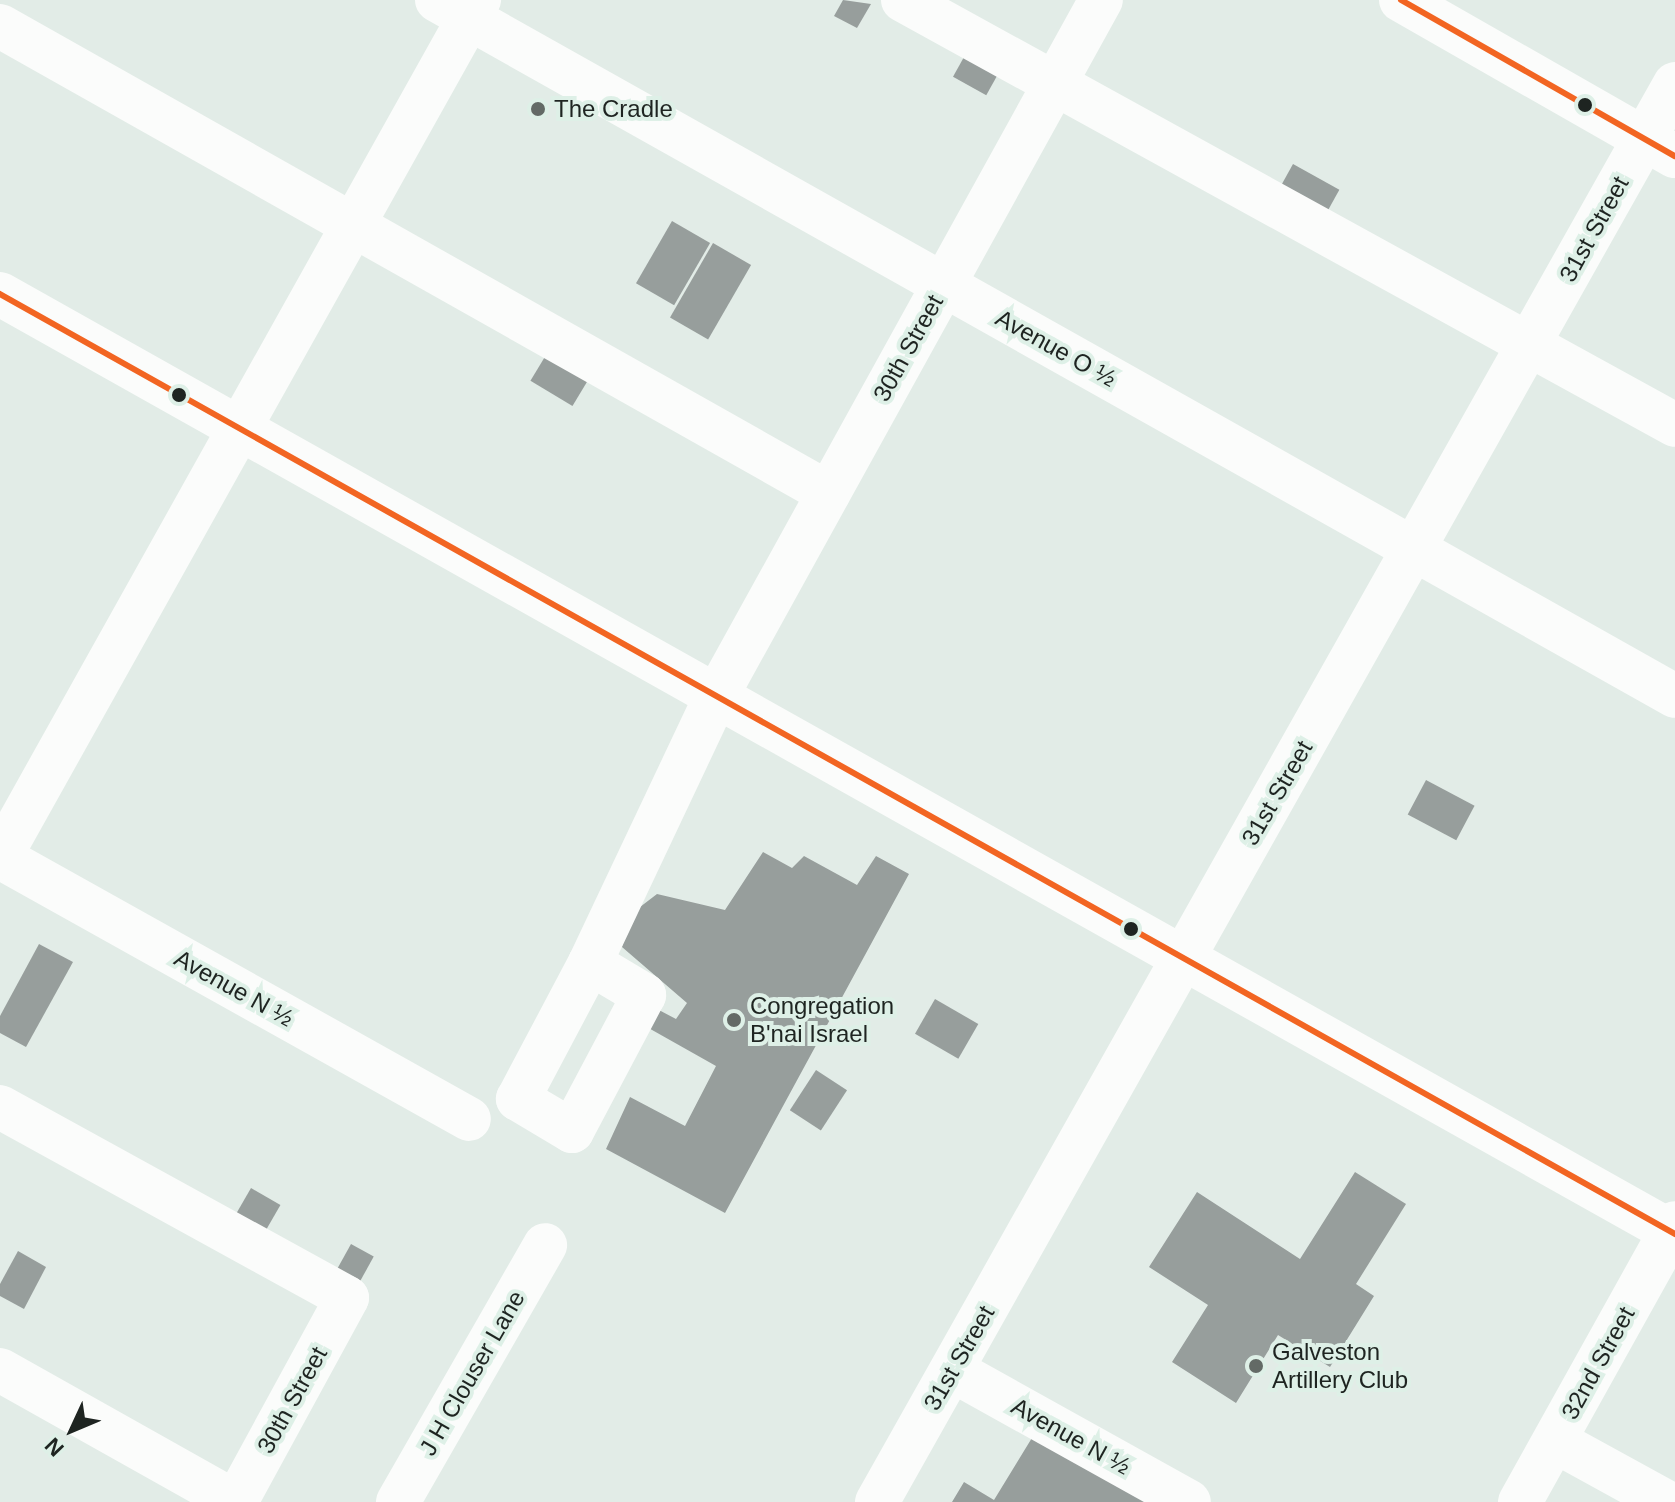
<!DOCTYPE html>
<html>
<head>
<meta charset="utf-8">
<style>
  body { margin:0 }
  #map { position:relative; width:1675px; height:1502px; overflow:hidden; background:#e2ece7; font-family:Arial,sans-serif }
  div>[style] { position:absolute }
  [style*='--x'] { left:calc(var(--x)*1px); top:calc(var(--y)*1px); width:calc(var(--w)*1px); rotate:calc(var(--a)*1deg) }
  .building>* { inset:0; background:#979e9c; transform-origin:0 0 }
  .minor>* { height:44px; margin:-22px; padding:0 22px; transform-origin:22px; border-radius:22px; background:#fbfcfb }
  .major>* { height:44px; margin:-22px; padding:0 22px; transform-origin:22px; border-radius:22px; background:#fbfcfb }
  .bus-1>* { height:6px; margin:-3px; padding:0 3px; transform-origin:3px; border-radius:3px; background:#f26522 }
  .dots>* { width:22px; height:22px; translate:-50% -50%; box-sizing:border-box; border:4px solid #def0e7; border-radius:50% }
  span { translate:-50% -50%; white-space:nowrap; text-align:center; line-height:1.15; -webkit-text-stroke:8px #def0e7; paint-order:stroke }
  .poi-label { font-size:24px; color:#1e2421 }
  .left { translate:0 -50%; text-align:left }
  .street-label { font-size:24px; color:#1e2421 }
  .north { position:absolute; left:32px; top:1390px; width:80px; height:80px; -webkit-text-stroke:6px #def0e7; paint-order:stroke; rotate:226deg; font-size:22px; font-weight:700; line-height:32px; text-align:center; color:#1e2421 }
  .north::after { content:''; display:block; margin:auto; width:28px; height:36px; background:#1e2421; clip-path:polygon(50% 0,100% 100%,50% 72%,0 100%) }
</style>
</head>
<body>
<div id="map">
  <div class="building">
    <div style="clip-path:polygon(843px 0,871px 4px,857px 28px,834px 16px)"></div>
    <div style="left:969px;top:48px;width:38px;height:33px;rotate:29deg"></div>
    <div style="left:1293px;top:164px;width:53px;height:32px;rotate:29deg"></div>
    <div style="left:672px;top:221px;width:44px;height:72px;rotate:30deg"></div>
    <div style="left:713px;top:243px;width:44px;height:86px;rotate:30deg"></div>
    <div style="left:549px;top:350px;width:49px;height:36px;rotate:31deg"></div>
    <div style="left:1426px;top:780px;width:55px;height:39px;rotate:28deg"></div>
    <div style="clip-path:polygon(763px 852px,792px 868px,804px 856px,857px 885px,876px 856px,909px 874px,725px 1213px,606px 1149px,630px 1097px,685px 1126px,716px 1066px,645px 1026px,657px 1009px,676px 1019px,687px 1003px,622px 947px,627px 917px,657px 894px,725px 910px)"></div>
    <div style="clip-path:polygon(39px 944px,73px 962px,26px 1047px,0 1033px,0 1016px)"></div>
    <div style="left:935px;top:999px;width:50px;height:40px;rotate:30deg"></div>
    <div style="left:816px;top:1070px;width:37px;height:48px;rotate:33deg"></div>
    <div style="clip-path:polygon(1355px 1172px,1406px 1204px,1356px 1284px,1374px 1296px,1330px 1367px,1278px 1335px,1236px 1403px,1172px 1362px,1208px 1305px,1149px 1267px,1197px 1192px,1300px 1259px)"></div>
    <div style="left:251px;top:1188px;width:34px;height:30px;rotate:30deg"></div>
    <div style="left:351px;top:1244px;width:26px;height:34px;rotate:29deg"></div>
    <div style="clip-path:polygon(18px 1251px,46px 1267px,24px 1309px,0 1296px,0 1284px)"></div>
    <div style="clip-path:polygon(1038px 1428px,1160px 1502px,952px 1502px,964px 1482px,994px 1500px)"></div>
  </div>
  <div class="minor">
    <div style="--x:437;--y:0;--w:1420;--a:29.34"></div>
    <div style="--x:903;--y:0;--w:881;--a:28.83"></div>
    <div style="--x:0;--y:26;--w:951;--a:29.42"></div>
    <div style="--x:0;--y:857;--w:537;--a:29.19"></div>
    <div style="--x:590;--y:963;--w:63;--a:30.7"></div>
    <div style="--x:644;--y:995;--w:154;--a:117.9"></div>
    <div style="--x:572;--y:1131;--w:63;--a:-149.3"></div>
    <div style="--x:518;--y:1099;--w:154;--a:-62.1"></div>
    <div style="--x:590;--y:963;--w:294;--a:-64.7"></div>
    <div style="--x:716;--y:697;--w:796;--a:-61.09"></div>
    <div style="--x:0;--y:1107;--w:396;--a:28.8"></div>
    <div style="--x:347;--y:1298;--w:232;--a:118.6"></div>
    <div style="--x:0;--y:1370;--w:270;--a:29.3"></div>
    <div style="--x:952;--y:1370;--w:271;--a:29.1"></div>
    <div style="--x:1555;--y:1441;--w:127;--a:28.8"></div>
    <div style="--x:398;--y:1502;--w:296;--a:-60.2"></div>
    <div style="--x:877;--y:1502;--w:1627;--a:-60.63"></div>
    <div style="--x:1520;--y:1502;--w:319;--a:-60.9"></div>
  </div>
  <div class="major">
    <div style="--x:1401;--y:0;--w:315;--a:29.7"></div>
    <div style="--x:0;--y:294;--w:1921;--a:29.3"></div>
    <div style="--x:0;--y:857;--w:982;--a:-60.8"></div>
  </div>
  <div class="bus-1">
    <div style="--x:1401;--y:0;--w:315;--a:29.7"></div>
    <div style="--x:0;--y:294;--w:1921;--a:29.3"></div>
  </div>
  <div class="dots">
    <div style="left:1585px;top:105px;background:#1e2421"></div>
    <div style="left:538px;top:109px;background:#636a66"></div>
    <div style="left:179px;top:395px;background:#1e2421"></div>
    <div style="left:1131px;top:929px;background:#1e2421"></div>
    <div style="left:734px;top:1020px;background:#636a66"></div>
    <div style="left:1256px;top:1366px;background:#636a66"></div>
  </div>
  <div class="poi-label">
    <span class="left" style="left:554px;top:109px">The Cradle</span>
    <span class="left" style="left:750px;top:1020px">Congregation<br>B'nai Israel</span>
    <span class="left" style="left:1272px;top:1366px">Galveston<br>Artillery Club</span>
  </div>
  <div class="street-label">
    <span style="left:1594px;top:229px;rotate:-61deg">31st Street</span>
    <span style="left:908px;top:348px;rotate:-61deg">30th Street</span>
    <span style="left:1056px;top:348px;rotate:29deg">Avenue O ½</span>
    <span style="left:1277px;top:793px;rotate:-60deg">31st Street</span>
    <span style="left:234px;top:988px;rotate:29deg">Avenue N ½</span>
    <span style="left:959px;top:1358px;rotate:-60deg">31st Street</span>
    <span style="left:1598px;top:1363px;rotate:-61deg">32nd Street</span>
    <span style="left:472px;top:1373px;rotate:-60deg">J H Clouser Lane</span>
    <span style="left:292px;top:1400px;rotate:-61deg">30th Street</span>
    <span style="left:1071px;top:1436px;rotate:29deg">Avenue N ½</span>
  </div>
  <div class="north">N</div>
</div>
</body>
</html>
